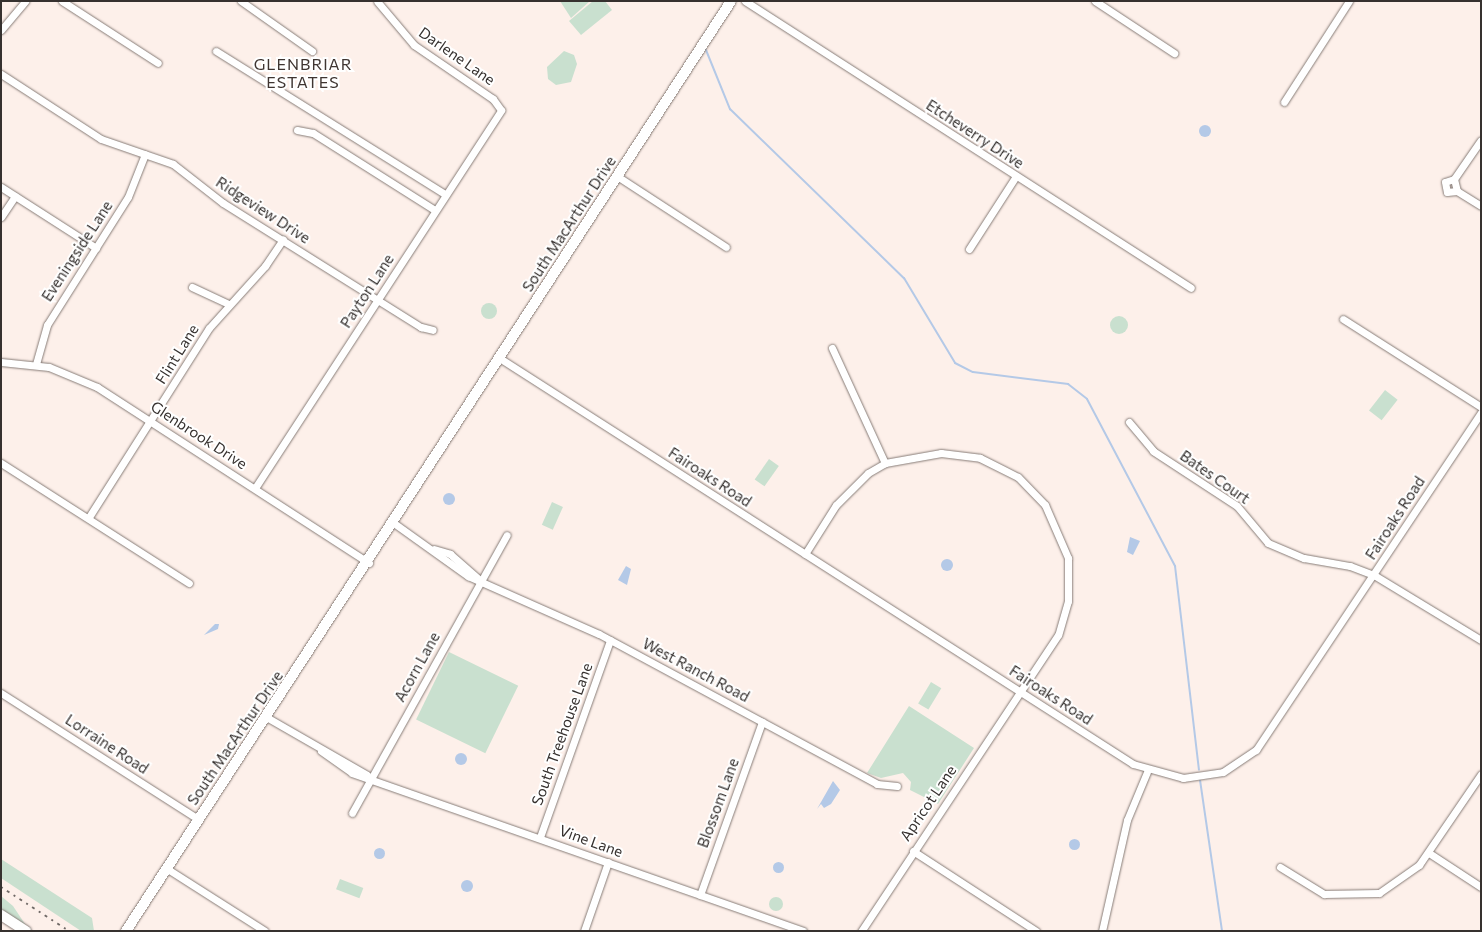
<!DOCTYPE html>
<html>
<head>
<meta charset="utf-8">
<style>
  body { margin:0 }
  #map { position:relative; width:1482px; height:932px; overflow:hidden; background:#fdf0ea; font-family:Commissioner,sans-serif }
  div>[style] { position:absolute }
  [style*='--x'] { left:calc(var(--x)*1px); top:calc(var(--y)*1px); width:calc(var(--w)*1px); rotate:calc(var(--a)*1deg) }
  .green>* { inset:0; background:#c9e0cf; transform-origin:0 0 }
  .round { border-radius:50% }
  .water>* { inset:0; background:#b4c9e7 }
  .stream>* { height:2px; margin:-1px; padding:0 1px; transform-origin:1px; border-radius:1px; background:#b4c9e7 }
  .roads { filter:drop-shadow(0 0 1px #877c77) drop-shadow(0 0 1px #877c77) }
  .street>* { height:7px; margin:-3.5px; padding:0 3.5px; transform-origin:3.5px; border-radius:3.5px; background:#fff }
  .secondary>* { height:10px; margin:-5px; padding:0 5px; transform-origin:5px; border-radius:5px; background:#fff }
  .rail>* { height:2px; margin-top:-1px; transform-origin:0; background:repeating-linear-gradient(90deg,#6f6865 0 2.5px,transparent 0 7.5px) }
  span { translate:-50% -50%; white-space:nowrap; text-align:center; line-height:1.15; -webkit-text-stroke:4px #fff; paint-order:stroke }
  .street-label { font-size:15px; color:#36312f }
  .neighbourhood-label { font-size:16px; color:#3f3531; letter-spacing:1px }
  .frame { position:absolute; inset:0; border:2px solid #36312f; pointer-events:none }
</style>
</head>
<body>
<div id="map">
  <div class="green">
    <div style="clip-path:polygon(560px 1px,590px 1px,571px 18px)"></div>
    <div style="clip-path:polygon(593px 1px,605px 1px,612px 10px,581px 35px,569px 21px)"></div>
    <div style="clip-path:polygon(564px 51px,574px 55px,577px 64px,571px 82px,556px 85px,548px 79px,547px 67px)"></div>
    <div class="round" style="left:481px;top:303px;width:16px;height:16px"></div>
    <div class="round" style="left:1110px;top:316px;width:18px;height:18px"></div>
    <div style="left:1385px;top:390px;width:16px;height:26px;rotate:38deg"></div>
    <div style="left:769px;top:459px;width:12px;height:25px;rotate:35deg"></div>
    <div style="left:552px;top:502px;width:12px;height:25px;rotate:24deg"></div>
    <div style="left:449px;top:652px;width:77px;height:75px;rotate:26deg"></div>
    <div style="left:931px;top:682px;width:12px;height:25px;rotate:31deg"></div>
    <div style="clip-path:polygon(909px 706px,974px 748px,938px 804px,910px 790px,911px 782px,903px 773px,881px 778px,867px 773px)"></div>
    <div style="clip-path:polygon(1px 859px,92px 918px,94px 931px,81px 931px,1px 878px)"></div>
    <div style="left:340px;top:879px;width:25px;height:11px;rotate:21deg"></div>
    <div style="clip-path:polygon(1px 896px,13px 906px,27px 927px,1px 910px)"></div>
    <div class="round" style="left:769px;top:897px;width:14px;height:14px"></div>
  </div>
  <div class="water">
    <div class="round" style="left:1199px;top:125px;width:12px;height:12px"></div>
    <div class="round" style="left:443px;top:493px;width:12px;height:12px"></div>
    <div style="clip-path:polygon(1130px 537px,1140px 541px,1133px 555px,1127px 552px)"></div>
    <div class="round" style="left:941px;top:559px;width:12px;height:12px"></div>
    <div style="clip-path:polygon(626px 566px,631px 569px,627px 585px,618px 580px)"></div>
    <div style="clip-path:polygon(215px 624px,219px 624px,218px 629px,204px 635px)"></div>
    <div class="round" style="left:455px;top:753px;width:12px;height:12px"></div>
    <div style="clip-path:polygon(833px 781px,840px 790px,831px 804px,824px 808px,821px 804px,817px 809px)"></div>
    <div class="round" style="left:1068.5px;top:838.5px;width:11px;height:11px"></div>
    <div class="round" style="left:373.5px;top:847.5px;width:11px;height:11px"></div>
    <div class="round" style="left:772.5px;top:861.5px;width:11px;height:11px"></div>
    <div class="round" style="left:461px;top:880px;width:12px;height:12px"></div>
  </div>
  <div class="stream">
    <div style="--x:706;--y:50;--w:64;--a:67.9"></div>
    <div style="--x:730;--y:109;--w:243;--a:44.2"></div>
    <div style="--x:904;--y:278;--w:99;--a:59"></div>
    <div style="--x:955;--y:363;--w:20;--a:27"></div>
    <div style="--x:973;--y:372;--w:96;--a:7.2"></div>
    <div style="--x:1068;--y:384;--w:24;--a:38"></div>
    <div style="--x:1087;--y:399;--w:189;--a:62.2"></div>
    <div style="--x:1175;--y:566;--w:205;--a:83.3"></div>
    <div style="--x:1200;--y:780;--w:153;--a:81.7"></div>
  </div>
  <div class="roads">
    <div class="street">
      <div style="--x:62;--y:1;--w:114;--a:32.9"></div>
      <div style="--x:241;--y:1;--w:87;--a:35.2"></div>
      <div style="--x:745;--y:1;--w:530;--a:32.76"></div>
      <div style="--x:1095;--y:1;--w:95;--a:33.4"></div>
      <div style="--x:1;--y:30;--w:38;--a:-50"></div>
      <div style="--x:216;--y:51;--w:270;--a:32"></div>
      <div style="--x:1;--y:74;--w:119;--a:33"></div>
      <div style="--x:101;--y:139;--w:76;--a:19.1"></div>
      <div style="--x:173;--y:164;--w:63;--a:38"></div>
      <div style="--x:223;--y:203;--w:234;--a:32.1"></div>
      <div style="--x:421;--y:327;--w:12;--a:14"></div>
      <div style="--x:1284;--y:102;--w:120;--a:-57.2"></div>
      <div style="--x:297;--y:130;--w:16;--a:11"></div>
      <div style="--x:313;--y:133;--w:144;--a:32.3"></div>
      <div style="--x:617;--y:176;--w:130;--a:33.1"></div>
      <div style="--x:1454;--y:179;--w:47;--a:-55.3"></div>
      <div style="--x:1;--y:187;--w:113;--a:32.7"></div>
      <div style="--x:1457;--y:191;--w:12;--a:-104"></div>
      <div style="--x:1454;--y:179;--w:9;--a:162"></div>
      <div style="--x:1445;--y:182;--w:10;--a:79"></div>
      <div style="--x:1447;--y:192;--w:10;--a:-6"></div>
      <div style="--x:1457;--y:191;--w:28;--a:32"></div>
      <div style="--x:1;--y:217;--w:25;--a:-56"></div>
      <div style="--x:969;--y:249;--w:87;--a:-57.2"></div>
      <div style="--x:192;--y:287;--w:40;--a:25"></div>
      <div style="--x:1343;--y:319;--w:164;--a:32.5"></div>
      <div style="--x:832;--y:348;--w:127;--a:65.3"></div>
      <div style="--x:501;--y:359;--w:751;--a:32.65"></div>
      <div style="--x:1133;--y:764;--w:52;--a:15.6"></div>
      <div style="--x:1183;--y:778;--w:40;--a:-8.5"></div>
      <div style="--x:1223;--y:772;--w:40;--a:-34"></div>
      <div style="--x:1256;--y:750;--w:406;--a:-56.3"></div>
      <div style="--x:1;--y:362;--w:48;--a:5.9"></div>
      <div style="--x:49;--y:367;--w:52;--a:22.6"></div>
      <div style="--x:97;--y:387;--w:324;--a:32.9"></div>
      <div style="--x:36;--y:364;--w:41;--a:-74.2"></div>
      <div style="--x:47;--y:325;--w:151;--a:-57.7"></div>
      <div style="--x:128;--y:197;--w:46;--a:-68.4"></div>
      <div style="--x:1129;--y:422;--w:38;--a:50"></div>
      <div style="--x:1153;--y:451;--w:100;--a:33.2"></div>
      <div style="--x:1237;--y:506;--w:48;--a:50"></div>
      <div style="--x:1268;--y:543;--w:39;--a:23"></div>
      <div style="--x:1304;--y:558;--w:47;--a:9.9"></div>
      <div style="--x:1350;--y:566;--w:26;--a:21"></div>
      <div style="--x:1374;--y:575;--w:125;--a:31.3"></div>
      <div style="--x:1;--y:463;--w:223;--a:32.6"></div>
      <div style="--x:255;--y:488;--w:451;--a:-56.9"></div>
      <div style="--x:501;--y:110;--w:14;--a:-126"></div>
      <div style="--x:493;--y:99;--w:96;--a:-145.6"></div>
      <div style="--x:414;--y:45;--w:57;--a:-130.1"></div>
      <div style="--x:89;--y:517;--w:224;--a:-57.6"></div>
      <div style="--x:209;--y:328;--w:84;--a:-47.9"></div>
      <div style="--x:265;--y:266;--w:32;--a:-56"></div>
      <div style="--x:395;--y:524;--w:90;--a:35.5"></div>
      <div style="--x:468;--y:576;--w:143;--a:23.9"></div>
      <div style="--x:599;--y:634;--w:316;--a:28.3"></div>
      <div style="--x:877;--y:784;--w:20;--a:6"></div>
      <div style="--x:434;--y:549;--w:17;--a:17"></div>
      <div style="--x:450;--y:554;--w:37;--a:41"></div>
      <div style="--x:805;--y:554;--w:58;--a:-57.7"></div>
      <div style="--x:836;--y:505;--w:45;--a:-45"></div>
      <div style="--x:868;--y:473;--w:20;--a:-30"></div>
      <div style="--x:885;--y:463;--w:57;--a:-10.1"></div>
      <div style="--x:941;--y:453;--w:39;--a:7"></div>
      <div style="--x:980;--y:458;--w:42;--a:26.6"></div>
      <div style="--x:1018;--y:477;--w:39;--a:46"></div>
      <div style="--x:1045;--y:505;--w:58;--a:66.5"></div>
      <div style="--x:1068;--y:558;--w:43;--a:90"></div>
      <div style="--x:1068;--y:601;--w:35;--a:106"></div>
      <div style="--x:1058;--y:635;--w:356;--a:123.6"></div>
      <div style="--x:1;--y:693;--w:234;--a:32.6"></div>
      <div style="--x:268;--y:718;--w:114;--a:29.9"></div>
      <div style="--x:321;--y:751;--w:38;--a:35"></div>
      <div style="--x:352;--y:773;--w:478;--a:19.3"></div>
      <div style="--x:352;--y:813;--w:318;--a:-60.9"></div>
      <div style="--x:540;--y:837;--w:209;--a:-70.4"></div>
      <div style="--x:913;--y:851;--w:147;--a:33"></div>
      <div style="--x:1429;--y:853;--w:62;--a:33.2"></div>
      <div style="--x:1280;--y:867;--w:52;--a:31.5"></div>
      <div style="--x:1324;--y:894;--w:55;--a:-1"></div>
      <div style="--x:1379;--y:893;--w:49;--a:-35"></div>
      <div style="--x:1419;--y:865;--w:110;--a:-55.7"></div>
      <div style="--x:166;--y:868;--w:117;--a:32.5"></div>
      <div style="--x:700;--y:895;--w:184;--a:-70.3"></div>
      <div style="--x:584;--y:931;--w:73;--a:-70.8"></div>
      <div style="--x:1102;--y:931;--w:114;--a:-77.3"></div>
      <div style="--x:1127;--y:820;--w:52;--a:-67.4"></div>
    </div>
    <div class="secondary">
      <div style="--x:1;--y:915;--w:30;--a:33"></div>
      <div style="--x:126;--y:931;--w:1109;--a:-56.95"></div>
    </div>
  </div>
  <div class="rail">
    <div style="--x:1;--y:887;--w:81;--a:32.9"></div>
  </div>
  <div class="street-label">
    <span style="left:457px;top:56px;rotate:35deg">Darlene Lane</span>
    <span style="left:975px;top:134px;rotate:33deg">Etcheverry Drive</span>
    <span style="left:263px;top:210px;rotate:33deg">Ridgeview Drive</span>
    <span style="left:569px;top:224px;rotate:-57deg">South MacArthur Drive</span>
    <span style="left:77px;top:251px;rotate:-57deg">Eveningside Lane</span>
    <span style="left:367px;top:291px;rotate:-57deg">Payton Lane</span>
    <span style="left:177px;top:354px;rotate:-58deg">Flint Lane</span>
    <span style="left:199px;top:435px;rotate:33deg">Glenbrook Drive</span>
    <span style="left:710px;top:477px;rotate:33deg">Fairoaks Road</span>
    <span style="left:1215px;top:477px;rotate:35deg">Bates Court</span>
    <span style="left:1395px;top:518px;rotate:-57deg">Fairoaks Road</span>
    <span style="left:417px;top:667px;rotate:-61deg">Acorn Lane</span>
    <span style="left:696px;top:670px;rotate:28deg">West Ranch Road</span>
    <span style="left:1051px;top:695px;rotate:33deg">Fairoaks Road</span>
    <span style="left:562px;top:734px;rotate:-70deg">South Treehouse Lane</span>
    <span style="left:235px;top:738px;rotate:-56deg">South MacArthur Drive</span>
    <span style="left:107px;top:744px;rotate:33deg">Lorraine Road</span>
    <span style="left:718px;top:803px;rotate:-70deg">Blossom Lane</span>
    <span style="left:928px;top:803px;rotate:-56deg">Apricot Lane</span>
    <span style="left:591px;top:841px;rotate:20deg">Vine Lane</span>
  </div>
  <div class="neighbourhood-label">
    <span style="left:303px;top:73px">GLENBRIAR<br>ESTATES</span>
  </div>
  <div class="frame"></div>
</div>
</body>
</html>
